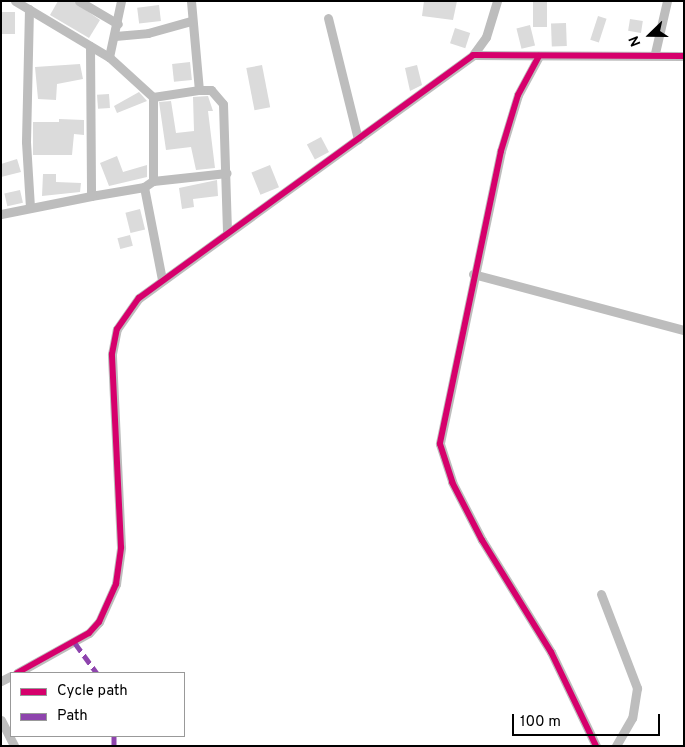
<!DOCTYPE html>
<html>
<head>
<meta charset="utf-8">
<style>
  body { margin:0 }
  #map { position:relative; width:685px; height:747px; overflow:hidden; background:#fff; font-family:Overpass,sans-serif }
  div>[style] { position:absolute }
  [style*='--x'] { left:calc(var(--x)*1px); top:calc(var(--y)*1px); width:calc(var(--w)*1px); rotate:calc(var(--a)*1deg) }
  .building>* { inset:0; background:#dbdbdb; transform-origin:0 0 }
  .minor>* { height:9px; margin:-4.5px; padding:0 4.5px; transform-origin:4.5px; border-radius:4.5px; background:#bdbdbd }
  .quiet>* { height:5px; margin-top:-2.5px; transform-origin:0; background:repeating-linear-gradient(90deg,#8e44ad 0 10px,transparent 0 15px) }
  .cycleway>* { height:6px; margin:-3px; padding:0 3px; transform-origin:3px; border-radius:3px; background:#d6006c }
  span { translate:-50% -50%; white-space:nowrap; text-align:center; line-height:1.15; -webkit-text-stroke:5px #fff; paint-order:stroke }
  .frame { position:absolute; inset:0; border:2px solid #000; pointer-events:none }
  .legend { position:absolute; left:10px; top:672px; width:175px; height:65px; box-sizing:border-box; background:#fff; border:1px solid #999; margin:0; padding:6px 9px; list-style:none; font-size:15px; color:#000 }
  .legend li { display:flex; align-items:center; gap:10px; height:25px }
  .legend b { width:25px; border:1px solid #999 }
  .north { position:absolute; left:625px; top:10px; width:50px; height:50px; -webkit-text-stroke:4px #fff; paint-order:stroke; rotate:248deg; font-size:14px; font-weight:700; line-height:20px; text-align:center; color:#000 }
  .north::after { content:''; display:block; margin:auto; width:18px; height:22px; background:#000; clip-path:polygon(50% 0,100% 100%,50% 72%,0 100%) }
  .scale { position:absolute; left:512px; top:714px; width:148px; height:22px; box-sizing:border-box; border:2px solid #000; border-top:0; padding-left:6px; font-size:15px; line-height:18px; white-space:nowrap; color:#000; -webkit-text-stroke:4px #fff; paint-order:stroke }
</style>
</head>
<body>
<div id="map">
  <div class="building">
    <div style="clip-path:polygon(58px 1px,73px 1px,100px 20px,89px 38px,50px 15px)"></div>
    <div style="clip-path:polygon(424px 1px,457px 1px,453px 20px,422px 16px)"></div>
    <div style="left:533px;top:1px;width:14px;height:26px"></div>
    <div style="left:159px;top:5px;width:16px;height:22px;rotate:83deg"></div>
    <div style="left:1px;top:12px;width:14px;height:22px"></div>
    <div style="left:598px;top:16px;width:9px;height:25px;rotate:18deg"></div>
    <div style="left:630px;top:19px;width:13px;height:12px;rotate:9deg"></div>
    <div style="left:566px;top:23px;width:23px;height:15px;rotate:88deg"></div>
    <div style="left:530px;top:25px;width:21px;height:14px;rotate:76deg"></div>
    <div style="left:455px;top:28px;width:16px;height:16px;rotate:18deg"></div>
    <div style="left:190px;top:62px;width:18px;height:18px;rotate:84deg"></div>
    <div style="clip-path:polygon(80px 64px,83px 79px,57px 84px,56px 100px,38px 99px,35px 67px)"></div>
    <div style="left:262px;top:65px;width:43px;height:16px;rotate:79deg"></div>
    <div style="clip-path:polygon(417px 65px,422px 85px,410px 91px,405px 68px)"></div>
    <div style="clip-path:polygon(139px 92px,147px 101px,117px 113px,114px 106px)"></div>
    <div style="left:109px;top:94px;width:14px;height:12px;rotate:86deg"></div>
    <div style="clip-path:polygon(208px 96px,213px 111px,208px 111px,215px 168px,196px 170px,191px 147px,166px 150px,159px 102px,171px 101px,176px 133px,194px 131px,193px 97px)"></div>
    <div style="clip-path:polygon(59px 119px,84px 120px,84px 135px,74px 134px,72px 155px,33px 155px,33px 122px,59px 122px)"></div>
    <div style="left:321px;top:137px;width:17px;height:16px;rotate:62deg"></div>
    <div style="clip-path:polygon(117px 156px,123px 172px,147px 165px,147px 177px,109px 186px,100px 163px)"></div>
    <div style="clip-path:polygon(17px 159px,21px 172px,1px 177px,1px 164px)"></div>
    <div style="left:270px;top:165px;width:24px;height:20px;rotate:68deg"></div>
    <div style="clip-path:polygon(43px 174px,56px 174px,56px 182px,81px 183px,80px 192px,42px 196px)"></div>
    <div style="clip-path:polygon(217px 180px,218px 196px,193px 199px,194px 207px,182px 209px,179px 188px)"></div>
    <div style="left:20px;top:190px;width:13px;height:16px;rotate:77deg"></div>
    <div style="left:140px;top:209px;width:21px;height:15px;rotate:76deg"></div>
    <div style="left:130px;top:235px;width:11px;height:13px;rotate:75deg"></div>
  </div>
  <div class="minor">
    <div style="--x:15;--y:1;--w:109;--a:30.8"></div>
    <div style="--x:109;--y:57;--w:59;--a:42.3"></div>
    <div style="--x:79;--y:1;--w:45;--a:30.5"></div>
    <div style="--x:191;--y:1;--w:89;--a:84.9"></div>
    <div style="--x:199;--y:90;--w:12;--a:0"></div>
    <div style="--x:211;--y:90;--w:18;--a:49"></div>
    <div style="--x:223;--y:104;--w:129;--a:88.2"></div>
    <div style="--x:29;--y:9;--w:133;--a:91.3"></div>
    <div style="--x:26;--y:142;--w:66;--a:86.5"></div>
    <div style="--x:328;--y:18;--w:125;--a:76.1"></div>
    <div style="--x:115;--y:36;--w:33;--a:-5"></div>
    <div style="--x:148;--y:33;--w:45;--a:-15.6"></div>
    <div style="--x:90;--y:46;--w:150;--a:89.6"></div>
    <div style="--x:91;--y:196;--w:54;--a:-9.6"></div>
    <div style="--x:144;--y:187;--w:11;--a:-34"></div>
    <div style="--x:153;--y:181;--w:74;--a:-6.2"></div>
    <div style="--x:655;--y:53;--w:53;--a:-77"></div>
    <div style="--x:473;--y:55;--w:22;--a:-54"></div>
    <div style="--x:486;--y:37;--w:38;--a:-73"></div>
    <div style="--x:539;--y:56;--w:44;--a:118.3"></div>
    <div style="--x:518;--y:95;--w:59;--a:106.9"></div>
    <div style="--x:501;--y:151;--w:299;--a:101.8"></div>
    <div style="--x:440;--y:444;--w:40;--a:72"></div>
    <div style="--x:452;--y:482;--w:65;--a:62.7"></div>
    <div style="--x:482;--y:540;--w:132;--a:58.4"></div>
    <div style="--x:551;--y:652;--w:104;--a:64.4"></div>
    <div style="--x:109;--y:57;--w:57;--a:-77.9"></div>
    <div style="--x:153;--y:181;--w:84;--a:-90"></div>
    <div style="--x:153;--y:97;--w:47;--a:-8.7"></div>
    <div style="--x:144;--y:187;--w:95;--a:79"></div>
    <div style="--x:1;--y:214;--w:92;--a:-11.3"></div>
    <div style="--x:473;--y:274;--w:218;--a:14.9"></div>
    <div style="--x:601;--y:594;--w:101;--a:69"></div>
    <div style="--x:637;--y:688;--w:30;--a:99"></div>
    <div style="--x:632;--y:718;--w:32;--a:120"></div>
    <div style="--x:17;--y:673;--w:82;--a:-29.1"></div>
    <div style="--x:89;--y:633;--w:15;--a:-48"></div>
    <div style="--x:99;--y:622;--w:42;--a:-65.9"></div>
    <div style="--x:116;--y:584;--w:37;--a:-82"></div>
    <div style="--x:121;--y:547;--w:193;--a:-92.7"></div>
    <div style="--x:112;--y:354;--w:25;--a:-79"></div>
    <div style="--x:117;--y:329;--w:38;--a:-55"></div>
    <div style="--x:139;--y:298;--w:413;--a:-36"></div>
    <div style="--x:473;--y:55;--w:211;--a:0.3"></div>
    <div style="--x:1;--y:681;--w:11;--a:-27"></div>
    <div style="--x:1;--y:720;--w:29;--a:63"></div>
  </div>
  <div class="quiet">
    <div style="--x:75;--y:643;--w:37;--a:54"></div>
    <div style="--x:114;--y:736;--w:10;--a:90"></div>
  </div>
  <div class="cycleway">
    <div style="--x:539;--y:56;--w:44;--a:118.3"></div>
    <div style="--x:518;--y:95;--w:59;--a:106.9"></div>
    <div style="--x:501;--y:151;--w:299;--a:101.8"></div>
    <div style="--x:440;--y:444;--w:40;--a:72"></div>
    <div style="--x:452;--y:482;--w:65;--a:62.7"></div>
    <div style="--x:482;--y:540;--w:132;--a:58.4"></div>
    <div style="--x:551;--y:652;--w:104;--a:64.4"></div>
    <div style="--x:17;--y:673;--w:82;--a:-29.1"></div>
    <div style="--x:89;--y:633;--w:15;--a:-48"></div>
    <div style="--x:99;--y:622;--w:42;--a:-65.9"></div>
    <div style="--x:116;--y:584;--w:37;--a:-82"></div>
    <div style="--x:121;--y:547;--w:193;--a:-92.7"></div>
    <div style="--x:112;--y:354;--w:25;--a:-79"></div>
    <div style="--x:117;--y:329;--w:38;--a:-55"></div>
    <div style="--x:139;--y:298;--w:413;--a:-36"></div>
    <div style="--x:473;--y:55;--w:211;--a:0.3"></div>
  </div>
  <div class="frame"></div>
  <ul class="legend">
  <li><b style="height:6px;background:#d6006c"></b>Cycle path</li>
  <li><b style="height:6px;background:#8e44ad"></b>Path</li>
  </ul>
  <div class="north">N</div>
  <div class="scale">100 m</div>
</div>
</body>
</html>
